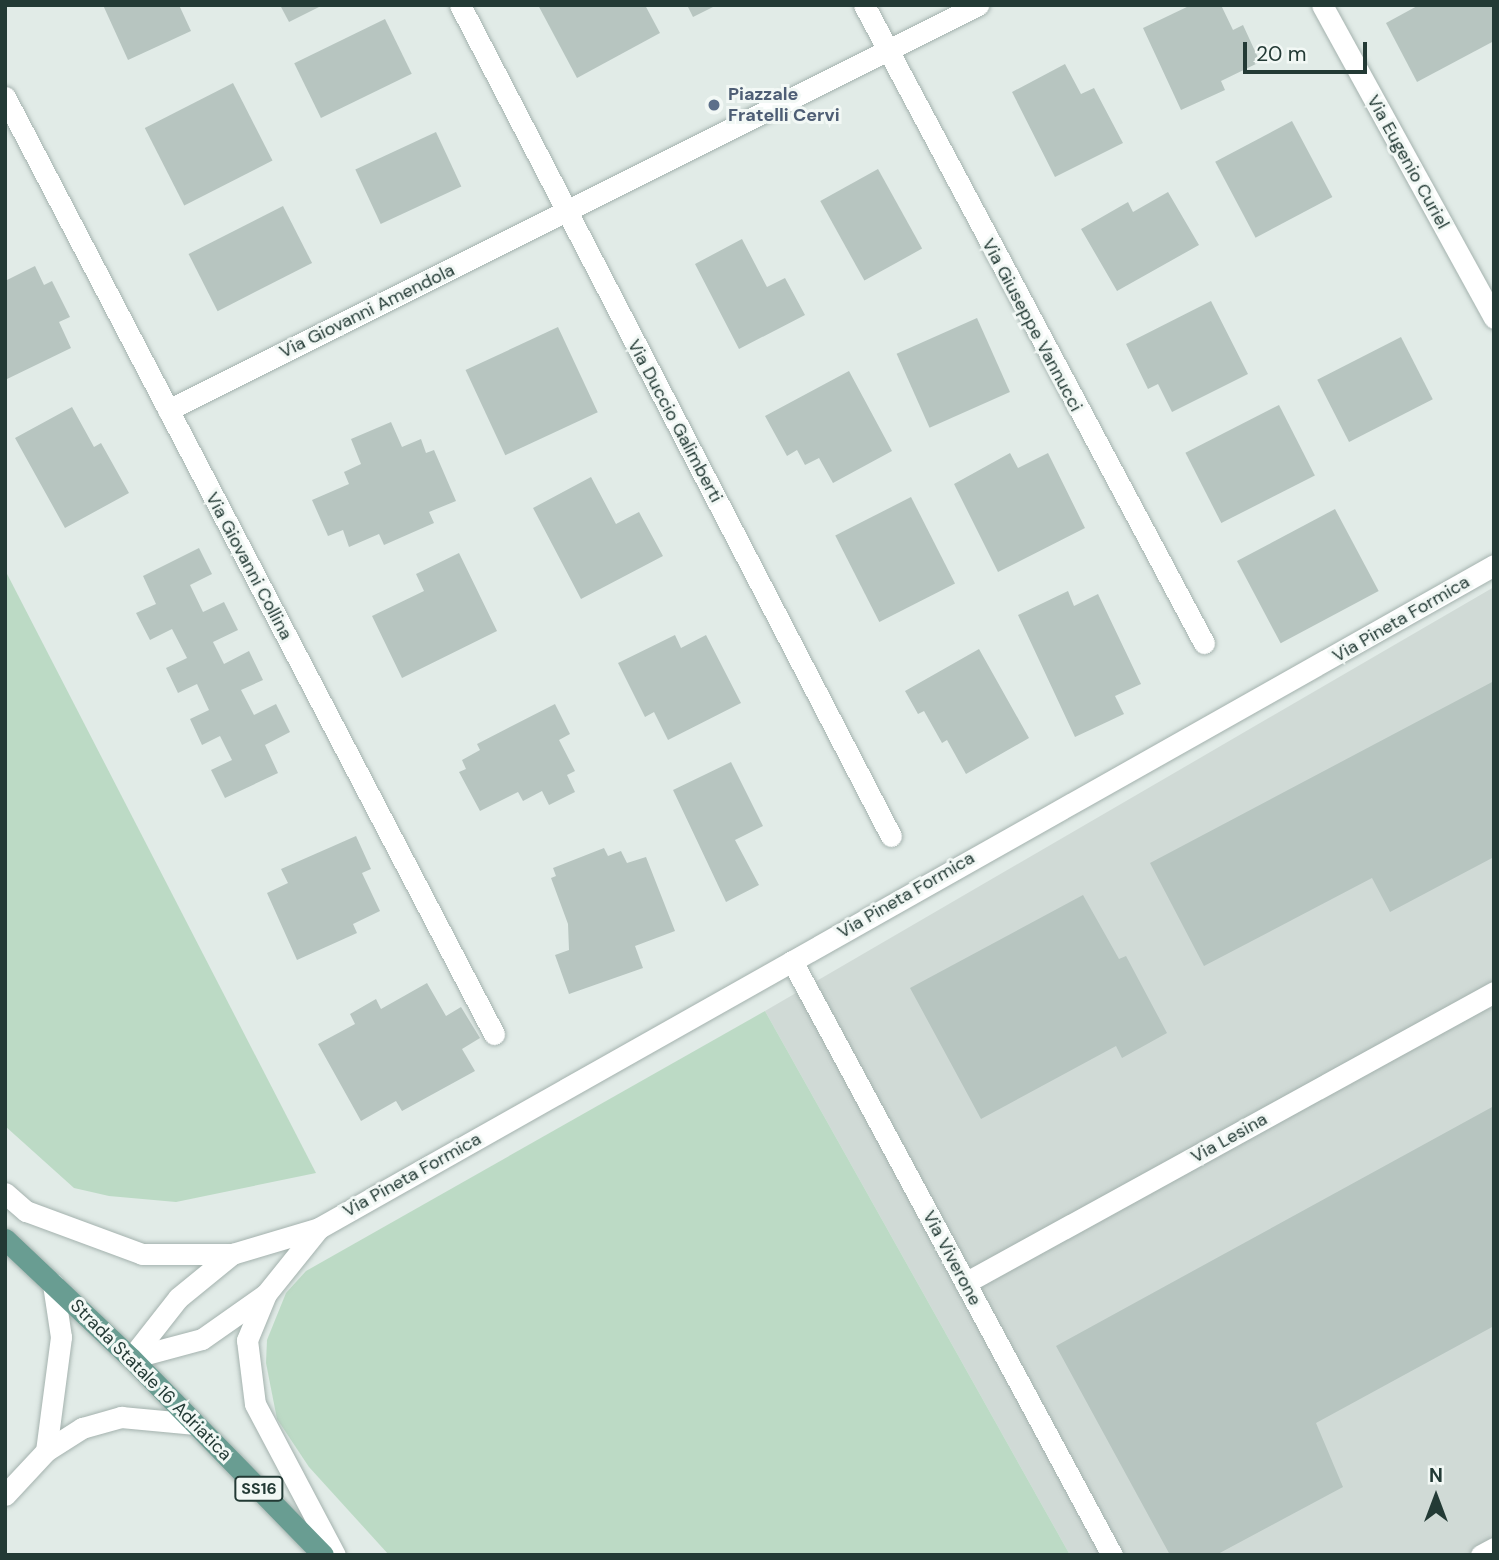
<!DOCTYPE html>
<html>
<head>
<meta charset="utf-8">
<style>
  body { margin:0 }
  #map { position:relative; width:1499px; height:1560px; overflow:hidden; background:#e1ebe7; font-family:"DM Sans",sans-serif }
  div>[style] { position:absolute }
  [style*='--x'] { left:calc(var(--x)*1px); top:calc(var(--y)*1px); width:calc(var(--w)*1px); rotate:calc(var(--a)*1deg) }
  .built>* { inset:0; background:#d0dad6 }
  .green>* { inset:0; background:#bcdac5 }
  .building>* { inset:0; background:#b7c5c0; transform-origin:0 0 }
  .roads { filter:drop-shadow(0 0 2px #a4b2ae) drop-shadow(0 0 2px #a4b2ae) }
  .minor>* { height:21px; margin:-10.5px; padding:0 10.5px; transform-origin:10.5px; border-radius:10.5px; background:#fff }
  .major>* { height:21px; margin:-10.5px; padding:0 10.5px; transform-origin:10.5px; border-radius:10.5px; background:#699d92 }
  .dots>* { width:19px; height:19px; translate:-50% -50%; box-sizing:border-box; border:4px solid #f2f8f5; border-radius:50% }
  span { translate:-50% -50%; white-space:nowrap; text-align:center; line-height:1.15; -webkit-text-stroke:6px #f2f8f5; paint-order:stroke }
  .shield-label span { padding:2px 5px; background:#f2f8f5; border:2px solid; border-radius:5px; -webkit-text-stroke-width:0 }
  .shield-label { font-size:16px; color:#233a35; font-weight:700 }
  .service-label { font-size:18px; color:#4e5e75; font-weight:700 }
  .left { translate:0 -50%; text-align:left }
  .street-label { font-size:18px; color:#233a35 }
  .frame { position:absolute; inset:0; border:7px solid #233a35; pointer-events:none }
  .north { position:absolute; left:1401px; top:1462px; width:70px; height:70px; -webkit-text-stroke:5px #f2f8f5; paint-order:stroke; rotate:0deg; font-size:19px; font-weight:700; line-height:28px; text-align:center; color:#233a35 }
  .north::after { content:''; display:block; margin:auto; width:24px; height:32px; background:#233a35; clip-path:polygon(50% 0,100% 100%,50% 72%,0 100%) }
  .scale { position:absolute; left:1243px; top:42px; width:124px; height:32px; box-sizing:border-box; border:4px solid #233a35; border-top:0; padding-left:9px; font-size:21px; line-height:24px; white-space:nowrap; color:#233a35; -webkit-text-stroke:5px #f2f8f5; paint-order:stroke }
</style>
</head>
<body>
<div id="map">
  <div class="built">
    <div style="clip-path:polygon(1494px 587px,1494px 1555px,1070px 1555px,765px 1011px)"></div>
  </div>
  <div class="green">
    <div style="clip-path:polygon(5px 570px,316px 1173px,176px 1202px,109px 1196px,74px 1188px,5px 1126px)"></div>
    <div style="clip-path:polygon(765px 1011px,1070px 1555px,389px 1555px,309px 1467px,277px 1419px,266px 1363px,267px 1340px,286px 1293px,306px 1271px)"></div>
  </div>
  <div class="building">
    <div style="clip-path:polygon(103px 5px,179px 5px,191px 31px,128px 60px)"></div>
    <div style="clip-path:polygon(280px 5px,323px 5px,289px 22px)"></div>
    <div style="clip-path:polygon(538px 5px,645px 5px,660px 33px,577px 78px)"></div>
    <div style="clip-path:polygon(687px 5px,717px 5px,693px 17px)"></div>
    <div style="clip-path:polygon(1191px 5px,1221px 5px,1233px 30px,1243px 25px,1260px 62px,1221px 81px,1225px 90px,1181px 110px,1143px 28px)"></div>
    <div style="clip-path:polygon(1419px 5px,1494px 5px,1494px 41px,1417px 82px,1386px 23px)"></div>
    <div style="left:385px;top:19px;width:61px;height:101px;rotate:64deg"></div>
    <div style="clip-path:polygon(1065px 64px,1081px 94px,1094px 88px,1123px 143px,1055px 177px,1012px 92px)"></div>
    <div style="left:233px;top:83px;width:87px;height:99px;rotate:63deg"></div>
    <div style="left:1292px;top:121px;width:86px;height:87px;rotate:62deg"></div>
    <div style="left:436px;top:132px;width:60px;height:89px;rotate:65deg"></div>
    <div style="left:878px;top:169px;width:91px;height:66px;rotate:61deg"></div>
    <div style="clip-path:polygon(1168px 192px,1199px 245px,1117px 291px,1081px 229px,1128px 202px,1133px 212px)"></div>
    <div style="left:283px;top:206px;width:64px;height:106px;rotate:63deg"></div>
    <div style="clip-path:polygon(742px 239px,767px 287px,785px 278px,805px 315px,739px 349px,695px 264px)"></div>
    <div style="clip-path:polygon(35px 266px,44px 285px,52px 281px,70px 317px,59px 322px,71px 348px,5px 380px,5px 281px)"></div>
    <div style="clip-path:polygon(1211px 301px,1248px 374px,1172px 412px,1158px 384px,1148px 389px,1126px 344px)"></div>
    <div style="left:977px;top:318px;width:81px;height:88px;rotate:66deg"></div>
    <div style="left:558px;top:327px;width:94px;height:102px;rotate:65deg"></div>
    <div style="left:1401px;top:337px;width:70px;height:94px;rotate:63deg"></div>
    <div style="clip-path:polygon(849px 371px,892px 451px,833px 483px,819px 458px,805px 465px,797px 450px,787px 456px,765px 416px)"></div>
    <div style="left:1279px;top:405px;width:79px;height:105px;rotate:63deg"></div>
    <div style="clip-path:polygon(72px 407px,94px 447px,101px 443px,129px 493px,65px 528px,15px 438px)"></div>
    <div style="clip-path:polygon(391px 422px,402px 447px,421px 439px,426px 453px,434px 450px,456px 501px,429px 512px,434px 523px,384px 545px,379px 534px,349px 547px,343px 530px,328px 536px,312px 500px,349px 484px,344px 472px,361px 464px,351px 439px)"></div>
    <div style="clip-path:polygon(1010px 453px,1018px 468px,1048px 453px,1085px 528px,998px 572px,954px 484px)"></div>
    <div style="clip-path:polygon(591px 477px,616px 524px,639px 512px,663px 556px,581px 599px,533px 508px)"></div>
    <div style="left:911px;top:497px;width:97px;height:85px;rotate:63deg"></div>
    <div style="left:1335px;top:509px;width:93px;height:111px;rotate:62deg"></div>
    <div style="clip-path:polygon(199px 548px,212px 574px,190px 585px,203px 612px,224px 602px,238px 630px,213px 642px,224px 664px,249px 651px,263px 680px,241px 690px,254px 715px,276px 704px,290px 732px,265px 745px,278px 773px,225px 798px,211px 770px,232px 760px,220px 736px,202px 745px,190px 719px,209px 710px,197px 684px,178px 693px,166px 668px,187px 658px,172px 629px,150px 640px,136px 613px,156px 604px,143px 576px)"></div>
    <div style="clip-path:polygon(459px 553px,497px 631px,402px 678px,372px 616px,424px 591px,416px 574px)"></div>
    <div style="clip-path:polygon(1068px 591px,1074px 606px,1098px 594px,1141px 684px,1115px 696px,1124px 714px,1075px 737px,1018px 615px)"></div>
    <div style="clip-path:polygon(675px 635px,681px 648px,706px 635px,741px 703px,668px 740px,654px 712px,645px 717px,618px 663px)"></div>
    <div style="clip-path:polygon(979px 649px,1029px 738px,966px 774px,947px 740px,942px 743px,924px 711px,918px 714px,905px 691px)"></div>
    <div style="clip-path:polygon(1494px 681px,1494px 857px,1390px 912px,1372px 878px,1204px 966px,1150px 863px)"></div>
    <div style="clip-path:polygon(555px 704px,570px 734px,559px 740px,575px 771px,567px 775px,575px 792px,549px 805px,542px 791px,523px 801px,518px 792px,480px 811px,459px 772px,466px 769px,462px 760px,480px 750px,477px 744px)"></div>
    <div style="clip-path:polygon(731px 762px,763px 826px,735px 840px,759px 885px,726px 902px,673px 790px)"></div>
    <div style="clip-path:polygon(356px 836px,371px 869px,362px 873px,380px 911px,353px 924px,357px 933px,297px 960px,267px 893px,288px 883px,281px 869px)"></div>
    <div style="clip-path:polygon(604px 848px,608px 856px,621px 851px,627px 863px,646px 857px,675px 931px,635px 946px,643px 968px,569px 994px,555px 955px,569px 950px,568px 924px,551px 878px,556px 876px,553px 868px)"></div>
    <div style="clip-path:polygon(1083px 895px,1119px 959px,1126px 956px,1167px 1033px,1122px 1058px,1116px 1046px,981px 1119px,910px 988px)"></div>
    <div style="clip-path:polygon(427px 983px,446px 1016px,461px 1007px,480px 1038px,462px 1049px,475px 1071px,402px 1111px,396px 1101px,361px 1121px,318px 1044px,355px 1024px,350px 1014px,376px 999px,381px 1009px)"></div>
    <div style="clip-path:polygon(1494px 1106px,1494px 1326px,1316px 1423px,1343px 1487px,1216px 1555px,1170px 1555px,1056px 1346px)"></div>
  </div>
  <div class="roads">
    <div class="minor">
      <div style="--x:460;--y:5;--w:936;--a:62.59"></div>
      <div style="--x:864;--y:5;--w:723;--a:61.95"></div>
      <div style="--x:1322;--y:5;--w:357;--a:61.2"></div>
      <div style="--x:5;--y:97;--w:1057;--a:62.44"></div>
      <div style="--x:168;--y:410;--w:906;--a:-26.57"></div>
      <div style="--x:792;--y:961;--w:675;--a:61.69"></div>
      <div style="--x:5;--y:1193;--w:28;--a:41"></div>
      <div style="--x:26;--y:1211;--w:124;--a:20.3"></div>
      <div style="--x:142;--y:1254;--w:90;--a:0"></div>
      <div style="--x:232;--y:1254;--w:91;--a:-16.6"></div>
      <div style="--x:319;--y:1228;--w:1349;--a:-29.43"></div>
      <div style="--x:319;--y:1228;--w:85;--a:128.8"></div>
      <div style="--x:266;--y:1294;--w:50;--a:112.4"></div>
      <div style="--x:247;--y:1340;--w:64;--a:82.9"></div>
      <div style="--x:255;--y:1404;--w:171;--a:62.1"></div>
      <div style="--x:965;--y:1283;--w:604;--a:-28.81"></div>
      <div style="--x:131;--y:1358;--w:73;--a:-15"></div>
      <div style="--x:202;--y:1339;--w:78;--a:-35.1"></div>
      <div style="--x:131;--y:1358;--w:76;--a:-51.9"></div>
      <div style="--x:178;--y:1298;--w:70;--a:-39.2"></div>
      <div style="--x:46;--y:1451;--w:115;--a:-82.5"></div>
      <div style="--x:61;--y:1337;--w:54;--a:-98.6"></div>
      <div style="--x:5;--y:1495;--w:60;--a:-47"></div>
      <div style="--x:46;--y:1451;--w:43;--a:-32.6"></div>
      <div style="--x:82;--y:1428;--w:41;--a:-15.8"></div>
      <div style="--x:121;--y:1417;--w:75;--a:5.3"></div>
      <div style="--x:1481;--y:1555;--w:15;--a:-28"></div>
    </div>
    <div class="major">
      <div style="--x:5;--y:1239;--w:173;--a:43.4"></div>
      <div style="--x:131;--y:1358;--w:275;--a:45.7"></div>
    </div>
  </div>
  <div class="dots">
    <div style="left:714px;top:105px;background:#5c6f8a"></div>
  </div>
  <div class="shield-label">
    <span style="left:259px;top:1489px">SS16</span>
  </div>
  <div class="service-label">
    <span class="left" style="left:728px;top:105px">Piazzale<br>Fratelli Cervi</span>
  </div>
  <div class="street-label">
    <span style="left:1408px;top:162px;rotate:61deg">Via Eugenio Curiel</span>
    <span style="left:367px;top:311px;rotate:-26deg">Via Giovanni Amendola</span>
    <span style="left:1032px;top:325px;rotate:62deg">Via Giuseppe Vannucci</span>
    <span style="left:675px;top:421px;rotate:62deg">Via Duccio Galimberti</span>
    <span style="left:249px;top:566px;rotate:62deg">Via Giovanni Collina</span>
    <span style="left:1401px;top:619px;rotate:-30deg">Via Pineta Formica</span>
    <span style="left:906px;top:895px;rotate:-30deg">Via Pineta Formica</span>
    <span style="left:1229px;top:1138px;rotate:-29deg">Via Lesina</span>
    <span style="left:412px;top:1175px;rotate:-29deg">Via Pineta Formica</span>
    <span style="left:952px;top:1258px;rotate:62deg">Via Viverone</span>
    <span style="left:151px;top:1380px;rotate:45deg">Strada Statale 16 Adriatica</span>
  </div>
  <div class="frame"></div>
  <div class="north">N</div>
  <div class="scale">20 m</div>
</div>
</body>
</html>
